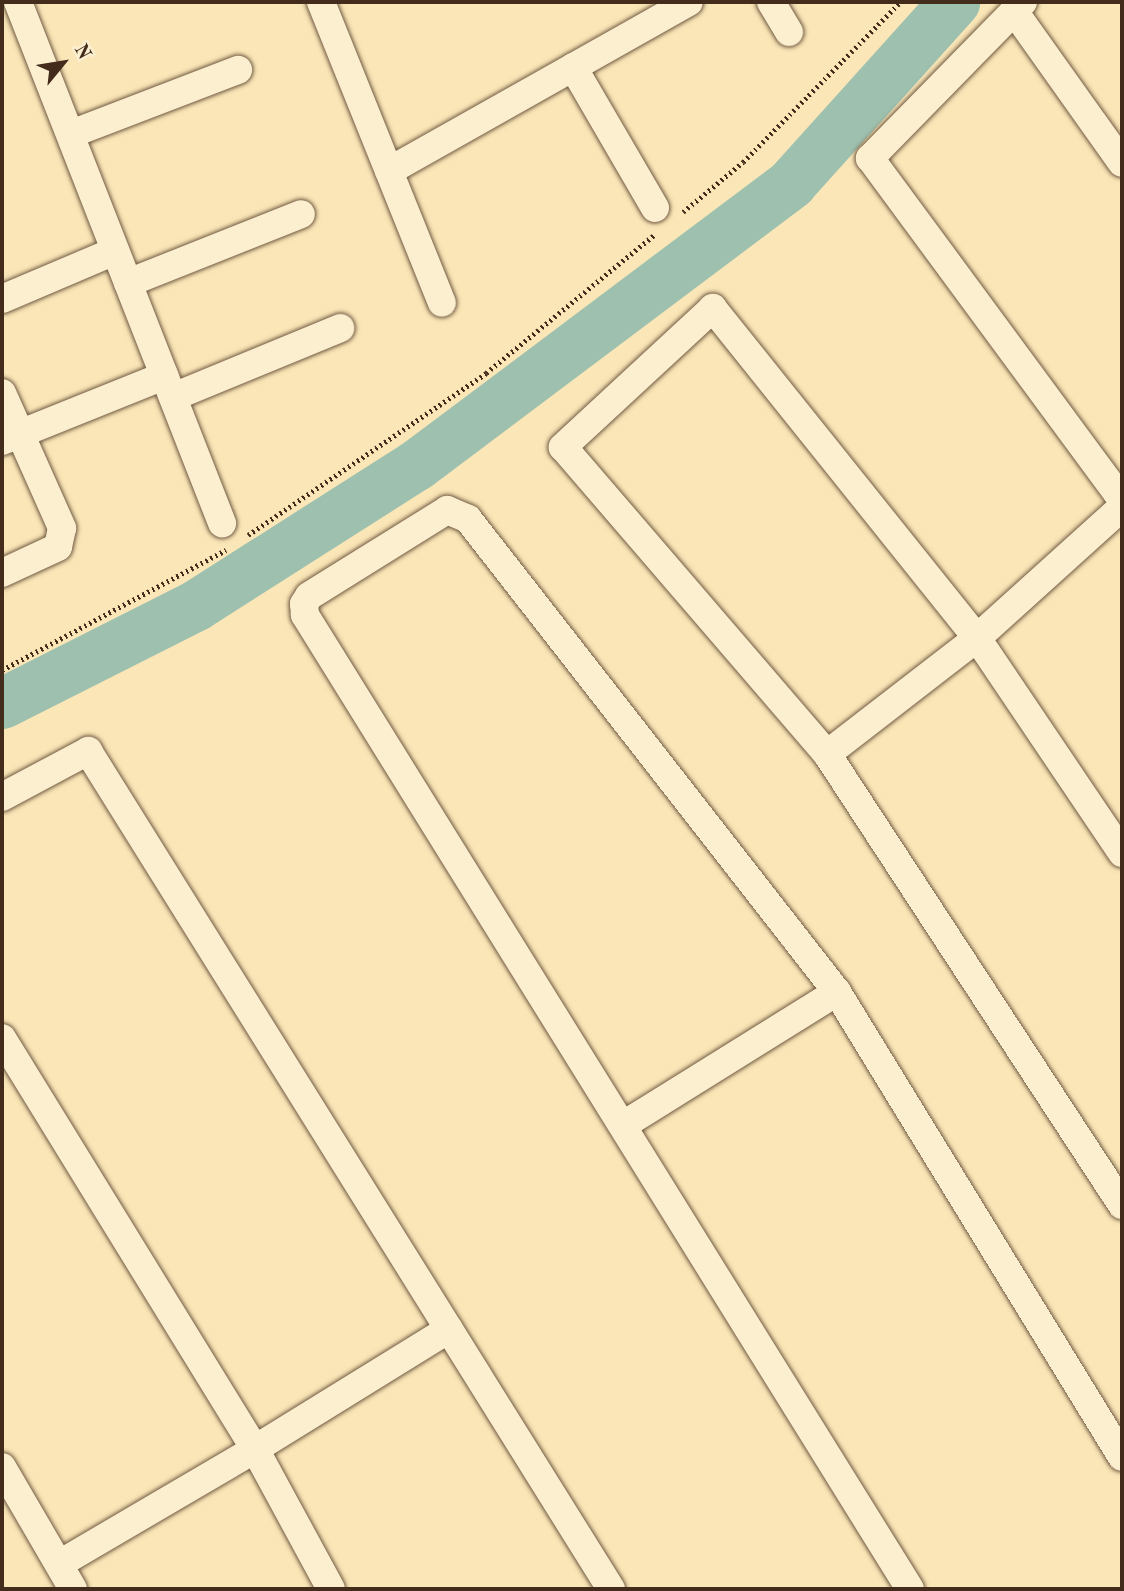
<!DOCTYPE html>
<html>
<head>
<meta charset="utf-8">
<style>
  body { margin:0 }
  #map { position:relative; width:1124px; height:1591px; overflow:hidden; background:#fae6b7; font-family:"Old Standard TT",serif }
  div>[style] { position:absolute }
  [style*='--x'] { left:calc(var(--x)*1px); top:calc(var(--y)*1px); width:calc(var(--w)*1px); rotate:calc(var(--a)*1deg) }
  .river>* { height:51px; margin:-25.5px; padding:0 25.5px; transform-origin:25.5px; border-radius:25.5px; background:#9ec0af }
  .path>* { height:4.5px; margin-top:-2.25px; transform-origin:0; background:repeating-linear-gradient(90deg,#432c1b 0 2px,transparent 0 5.5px) }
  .roads { filter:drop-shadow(0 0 2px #715a42) drop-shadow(0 0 2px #715a42) }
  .minor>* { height:28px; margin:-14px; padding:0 14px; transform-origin:14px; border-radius:14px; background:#fcefd0 }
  span { translate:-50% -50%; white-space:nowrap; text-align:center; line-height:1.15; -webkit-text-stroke:7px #fcefd0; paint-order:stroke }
  .frame { position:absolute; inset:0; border:4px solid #432c1b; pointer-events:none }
  .north { position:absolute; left:28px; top:28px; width:70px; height:70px; -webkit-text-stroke:5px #fcefd0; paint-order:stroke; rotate:60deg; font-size:19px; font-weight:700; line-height:28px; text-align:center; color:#432c1b }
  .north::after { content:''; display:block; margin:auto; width:24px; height:32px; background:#432c1b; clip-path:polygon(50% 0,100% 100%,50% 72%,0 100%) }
</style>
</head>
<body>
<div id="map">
  <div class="river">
    <div style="--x:2;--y:703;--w:217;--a:-26.8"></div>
    <div style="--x:196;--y:605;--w:261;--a:-32.5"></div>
    <div style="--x:416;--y:465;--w:469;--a:-36.9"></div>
    <div style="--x:791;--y:183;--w:244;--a:-48"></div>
  </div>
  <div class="path">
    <div style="--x:683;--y:212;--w:78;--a:-39.8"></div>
    <div style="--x:743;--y:162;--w:224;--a:-45.5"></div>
    <div style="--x:248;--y:535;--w:288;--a:-34.2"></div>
    <div style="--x:486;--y:373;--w:217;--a:-39.4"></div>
    <div style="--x:2;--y:670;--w:254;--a:-28.2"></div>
  </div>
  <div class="roads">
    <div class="minor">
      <div style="--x:18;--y:2;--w:560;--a:68.62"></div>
      <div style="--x:321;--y:2;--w:324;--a:68.1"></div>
      <div style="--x:771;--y:2;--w:35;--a:59"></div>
      <div style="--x:1023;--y:2;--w:219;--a:134.4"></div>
      <div style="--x:870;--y:158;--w:425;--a:53.6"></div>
      <div style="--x:1014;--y:11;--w:186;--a:54.6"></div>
      <div style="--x:573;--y:67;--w:163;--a:59.8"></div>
      <div style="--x:71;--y:134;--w:179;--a:-21"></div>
      <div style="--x:389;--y:171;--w:344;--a:-29.4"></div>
      <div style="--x:128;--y:283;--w:186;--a:-21.7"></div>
      <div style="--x:2;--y:299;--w:123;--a:-23"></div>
      <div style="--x:2;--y:393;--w:148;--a:66"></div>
      <div style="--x:62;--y:528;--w:19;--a:102"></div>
      <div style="--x:58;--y:547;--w:62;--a:155.1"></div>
      <div style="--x:173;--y:397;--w:181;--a:-22.4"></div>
      <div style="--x:2;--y:441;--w:175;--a:-21.9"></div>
      <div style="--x:827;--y:754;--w:190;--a:-37.7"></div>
      <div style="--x:977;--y:638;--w:195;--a:-42.1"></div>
      <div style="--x:2;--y:797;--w:98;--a:-28.1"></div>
      <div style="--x:88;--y:751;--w:988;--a:58.03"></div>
      <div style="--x:1122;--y:853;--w:259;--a:-124"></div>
      <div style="--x:977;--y:638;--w:423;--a:-128.7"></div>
      <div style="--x:713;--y:308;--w:205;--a:137.2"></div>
      <div style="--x:563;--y:447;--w:405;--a:49.3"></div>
      <div style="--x:827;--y:754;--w:539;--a:56.81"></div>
      <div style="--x:2;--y:1038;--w:483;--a:58.4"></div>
      <div style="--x:255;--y:1449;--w:228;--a:-31.7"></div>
      <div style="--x:625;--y:1124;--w:250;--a:-31.9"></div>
      <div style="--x:2;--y:1467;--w:141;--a:59.8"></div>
      <div style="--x:61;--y:1563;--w:225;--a:-30.4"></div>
      <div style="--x:255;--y:1449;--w:159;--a:61.5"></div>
      <div style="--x:910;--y:1589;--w:1147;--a:-121.85"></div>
      <div style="--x:305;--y:615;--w:11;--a:-95"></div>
      <div style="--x:304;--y:604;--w:9;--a:-58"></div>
      <div style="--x:309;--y:596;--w:163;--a:-31.9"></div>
      <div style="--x:447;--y:510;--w:23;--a:23"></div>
      <div style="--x:468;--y:519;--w:600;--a:52.04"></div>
      <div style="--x:837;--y:992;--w:545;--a:58.5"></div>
    </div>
  </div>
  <div class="frame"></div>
  <div class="north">N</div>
</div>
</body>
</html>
